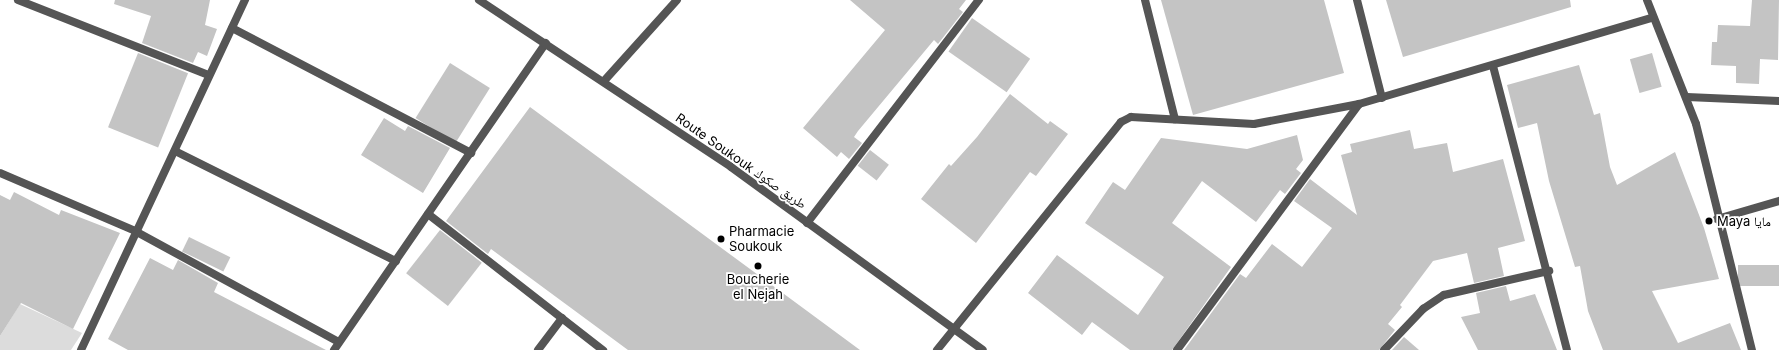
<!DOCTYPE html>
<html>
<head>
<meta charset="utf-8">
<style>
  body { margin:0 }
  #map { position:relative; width:1779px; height:350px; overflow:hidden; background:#fff; font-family:Inter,"Noto Naskh Arabic",sans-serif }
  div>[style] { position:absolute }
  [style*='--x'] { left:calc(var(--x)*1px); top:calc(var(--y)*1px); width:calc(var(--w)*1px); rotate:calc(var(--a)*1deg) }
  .green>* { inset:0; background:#dcdcdc }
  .building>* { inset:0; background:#c4c4c4; transform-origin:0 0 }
  .minor>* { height:8px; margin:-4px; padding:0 4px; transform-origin:4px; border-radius:4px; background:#555 }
  .tertiary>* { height:8px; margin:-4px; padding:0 4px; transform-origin:4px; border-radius:4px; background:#555 }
  .dots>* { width:11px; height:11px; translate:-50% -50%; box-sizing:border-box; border:2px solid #fff; border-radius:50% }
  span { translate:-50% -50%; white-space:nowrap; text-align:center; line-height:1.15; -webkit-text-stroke:3.5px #fff; paint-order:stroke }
  .street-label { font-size:13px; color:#000 }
  .poi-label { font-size:13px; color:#000 }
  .left { translate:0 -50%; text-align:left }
</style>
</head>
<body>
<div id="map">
  <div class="green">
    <div style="clip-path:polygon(20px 304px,82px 333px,71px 350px,0 350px,0 336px)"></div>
  </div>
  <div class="building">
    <div style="clip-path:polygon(115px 0,210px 0,205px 25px,217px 29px,207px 56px,198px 52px,193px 63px,142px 43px,151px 16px,114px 4px)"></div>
    <div style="clip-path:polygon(850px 0,966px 0,959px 9px,963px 12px,938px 44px,934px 40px,858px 131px,854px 137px,862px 143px,849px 159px,841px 152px,837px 157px,803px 128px,885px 30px)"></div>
    <div style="clip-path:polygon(1161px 0,1324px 0,1344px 73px,1193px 115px)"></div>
    <div style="clip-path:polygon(1386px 0,1570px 0,1571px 7px,1403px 57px)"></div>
    <div style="clip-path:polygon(1752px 0,1779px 0,1778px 60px,1760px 59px,1759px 84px,1736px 83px,1736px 66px,1711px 65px,1712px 42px,1717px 42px,1718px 25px,1750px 26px)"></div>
    <div style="left:972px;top:18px;width:71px;height:41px;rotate:35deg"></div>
    <div style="left:138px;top:53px;width:54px;height:80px;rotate:22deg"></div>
    <div style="left:1652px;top:53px;width:35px;height:23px;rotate:74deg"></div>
    <div style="left:450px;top:63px;width:47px;height:65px;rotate:32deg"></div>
    <div style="clip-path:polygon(1579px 65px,1594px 115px,1600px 113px,1610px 167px,1617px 185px,1675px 152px,1704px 228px,1719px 279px,1652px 291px,1678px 343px,1730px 323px,1741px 350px,1603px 350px,1588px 311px,1580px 266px,1575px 267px,1549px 181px,1537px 123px,1518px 128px,1507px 85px)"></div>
    <div style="clip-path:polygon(1010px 94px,1048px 124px,1050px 121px,1068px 134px,1036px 176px,1030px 172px,976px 243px,921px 199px,949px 164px,951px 166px,977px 137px)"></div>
    <div style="clip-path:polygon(530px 107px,860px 350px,628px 350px,491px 249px,488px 254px,446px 221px)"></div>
    <div style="clip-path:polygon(384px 118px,405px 131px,408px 126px,450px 148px,423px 193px,361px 155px)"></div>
    <div style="clip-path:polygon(1410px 130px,1414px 149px,1447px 143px,1453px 172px,1503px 159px,1525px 241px,1498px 248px,1504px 276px,1474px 283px,1467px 253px,1433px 261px,1400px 305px,1402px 307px,1388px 324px,1395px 330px,1379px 350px,1184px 350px,1240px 274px,1246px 278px,1272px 244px,1302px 267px,1332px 228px,1294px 201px,1310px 179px,1357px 215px,1341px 155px,1352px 152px,1350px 144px)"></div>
    <div style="clip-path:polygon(1297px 135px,1303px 160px,1296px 169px,1301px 173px,1285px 194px,1280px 190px,1256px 222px,1202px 181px,1172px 223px,1231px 267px,1172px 350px,1130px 350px,1092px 322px,1082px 335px,1028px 293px,1057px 255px,1138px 315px,1164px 277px,1085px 223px,1113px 182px,1125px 190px,1161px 138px,1247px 149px)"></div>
    <div style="left:870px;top:150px;width:24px;height:20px;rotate:38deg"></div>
    <div style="clip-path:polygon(14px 192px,59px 215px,61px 210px,120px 233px,73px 329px,21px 303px,0 336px,0 195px,10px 200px)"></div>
    <div style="left:440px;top:230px;width:53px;height:55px;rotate:38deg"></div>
    <div style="left:189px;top:237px;width:46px;height:16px;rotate:26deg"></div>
    <div style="clip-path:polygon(150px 258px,173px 270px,178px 260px,218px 283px,214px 292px,326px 350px,128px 350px,108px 339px)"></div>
    <div style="left:1779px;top:265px;width:21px;height:41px;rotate:90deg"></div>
    <div style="clip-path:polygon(1506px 286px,1510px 301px,1535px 294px,1557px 350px,1478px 350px,1461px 317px,1480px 313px,1476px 293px)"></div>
    <div style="clip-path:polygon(1404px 337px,1419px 350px,1392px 350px)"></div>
  </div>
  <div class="minor">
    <div style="--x:18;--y:0;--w:204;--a:21.5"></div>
    <div style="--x:1145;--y:0;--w:123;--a:75.9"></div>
    <div style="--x:1357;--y:0;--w:101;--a:75.7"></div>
    <div style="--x:1647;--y:0;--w:133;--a:68.4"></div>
    <div style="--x:1696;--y:124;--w:233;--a:76.1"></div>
    <div style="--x:232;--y:28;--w:270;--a:27.6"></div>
    <div style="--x:1493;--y:66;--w:293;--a:75.4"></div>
    <div style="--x:604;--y:81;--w:109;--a:-48"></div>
    <div style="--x:1687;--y:97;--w:92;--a:2.5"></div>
    <div style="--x:175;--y:151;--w:247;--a:26.5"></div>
    <div style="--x:0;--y:173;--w:147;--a:23.2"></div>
    <div style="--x:135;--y:231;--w:232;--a:28.6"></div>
    <div style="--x:428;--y:214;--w:222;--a:37.9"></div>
    <div style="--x:1717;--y:219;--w:65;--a:-16.2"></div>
    <div style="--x:807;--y:223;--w:282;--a:-52.4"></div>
    <div style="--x:81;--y:350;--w:387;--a:-64.9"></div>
    <div style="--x:334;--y:350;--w:373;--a:-55.4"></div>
    <div style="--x:538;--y:350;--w:40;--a:-53"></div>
    <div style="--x:937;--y:350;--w:293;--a:-51.1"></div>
    <div style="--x:1121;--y:122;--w:11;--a:-27"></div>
    <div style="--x:1131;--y:117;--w:123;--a:3.3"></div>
    <div style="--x:1254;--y:124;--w:107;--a:-10.8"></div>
    <div style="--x:1359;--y:104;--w:305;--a:-16.4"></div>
    <div style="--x:1177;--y:350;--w:306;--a:-53.5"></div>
    <div style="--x:1384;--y:350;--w:57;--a:-46.4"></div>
    <div style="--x:1423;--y:309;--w:25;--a:-34"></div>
    <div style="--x:1444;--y:295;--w:108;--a:-12.9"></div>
  </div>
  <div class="tertiary">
    <div style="--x:479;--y:0;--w:302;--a:33.5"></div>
    <div style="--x:731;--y:167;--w:311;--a:36"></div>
  </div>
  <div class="dots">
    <div style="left:1709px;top:221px;background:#000"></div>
    <div style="left:721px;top:239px;background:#000"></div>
    <div style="left:758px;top:266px;background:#000"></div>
  </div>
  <div class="street-label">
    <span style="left:741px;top:161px;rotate:35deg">Route Soukouk طريق صكوك</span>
  </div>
  <div class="poi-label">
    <span class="left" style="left:1717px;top:221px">Maya مايا</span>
    <span class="left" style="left:729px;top:239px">Pharmacie<br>Soukouk</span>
    <span style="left:758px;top:287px">Boucherie<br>el Nejah</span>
  </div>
</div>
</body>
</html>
